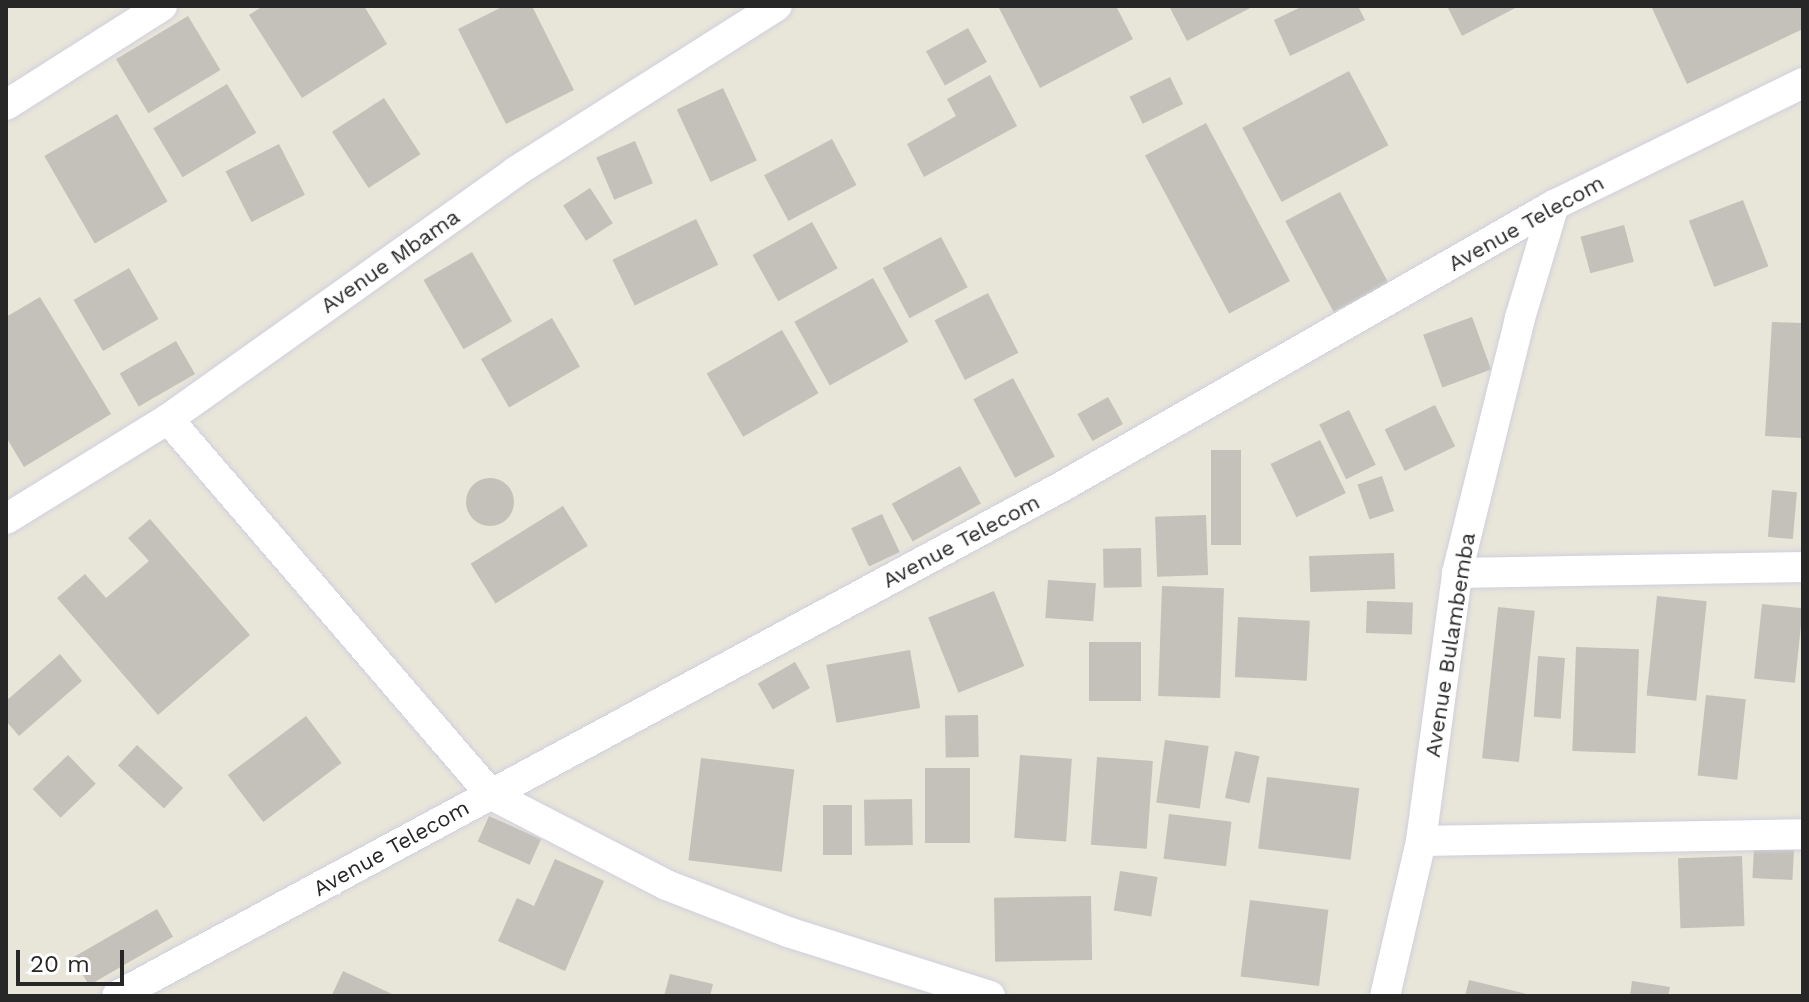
<!DOCTYPE html>
<html>
<head>
<meta charset="utf-8">
<style>
  body { margin:0 }
  #map { position:relative; width:1809px; height:1002px; overflow:hidden; background:#e8e5d9; font-family:"Work Sans",sans-serif }
  div>[style] { position:absolute }
  [style*='--x'] { left:calc(var(--x)*1px); top:calc(var(--y)*1px); width:calc(var(--w)*1px); rotate:calc(var(--a)*1deg) }
  .building>* { inset:0; background:#c3c1b9; transform-origin:0 0 }
  .round { border-radius:50% }
  .roads { filter:drop-shadow(0 0 2px #cfcfde) drop-shadow(0 0 2px #cfcfde) }
  .street>* { height:30px; margin:-15px; padding:0 15px; transform-origin:15px; border-radius:15px; background:#fff }
  span { translate:-50% -50%; white-space:nowrap; text-align:center; line-height:1.15; -webkit-text-stroke:8px #fff; paint-order:stroke }
  .street-label { font-size:22px; color:#272727 }
  .frame { position:absolute; inset:0; border:8px solid #272727; pointer-events:none }
  .scale { position:absolute; left:16px; top:950px; width:108px; height:36px; box-sizing:border-box; border:4px solid #272727; border-top:0; padding-left:10px; font-size:24px; line-height:28px; white-space:nowrap; color:#272727; -webkit-text-stroke:6px #fff; paint-order:stroke }
</style>
</head>
<body>
<div id="map">
  <div class="building">
    <div style="clip-path:polygon(263px 6px,364px 6px,387px 44px,302px 98px,249px 15px)"></div>
    <div style="clip-path:polygon(504px 6px,532px 6px,574px 90px,506px 124px,458px 29px)"></div>
    <div style="clip-path:polygon(998px 6px,1116px 6px,1133px 39px,1040px 88px)"></div>
    <div style="clip-path:polygon(1169px 6px,1254px 6px,1187px 41px)"></div>
    <div style="clip-path:polygon(1303px 6px,1358px 6px,1365px 20px,1290px 56px,1274px 20px)"></div>
    <div style="clip-path:polygon(1447px 6px,1519px 6px,1462px 36px)"></div>
    <div style="clip-path:polygon(1651px 6px,1803px 6px,1803px 29px,1687px 84px)"></div>
    <div style="left:188px;top:16px;width:63px;height:84px;rotate:59deg"></div>
    <div style="left:968px;top:28px;width:39px;height:48px;rotate:61deg"></div>
    <div style="left:1349px;top:71px;width:84px;height:121px;rotate:62deg"></div>
    <div style="clip-path:polygon(990px 75px,1017px 126px,924px 177px,907px 144px,956px 116px,947px 99px)"></div>
    <div style="left:1170px;top:77px;width:30px;height:45px;rotate:64deg"></div>
    <div style="left:227px;top:84px;width:57px;height:86px;rotate:59deg"></div>
    <div style="left:723px;top:88px;width:80px;height:51px;rotate:65deg"></div>
    <div style="left:384px;top:98px;width:67px;height:62px;rotate:57deg"></div>
    <div style="left:117px;top:114px;width:101px;height:84px;rotate:60deg"></div>
    <div style="left:1206px;top:123px;width:179px;height:69px;rotate:62deg"></div>
    <div style="left:832px;top:139px;width:52px;height:77px;rotate:62deg"></div>
    <div style="left:635px;top:141px;width:46px;height:42px;rotate:67deg"></div>
    <div style="left:279px;top:144px;width:57px;height:60px;rotate:63deg"></div>
    <div style="left:590px;top:188px;width:42px;height:32px;rotate:57deg"></div>
    <div style="left:1340px;top:192px;width:103px;height:62px;rotate:62deg"></div>
    <div style="left:1743px;top:200px;width:71px;height:58px;rotate:69deg"></div>
    <div style="left:696px;top:219px;width:51px;height:93px;rotate:64deg"></div>
    <div style="left:812px;top:222px;width:53px;height:68px;rotate:61deg"></div>
    <div style="left:1624px;top:225px;width:38px;height:45px;rotate:75deg"></div>
    <div style="left:941px;top:237px;width:57px;height:66px;rotate:62deg"></div>
    <div style="left:472px;top:252px;width:80px;height:56px;rotate:60deg"></div>
    <div style="left:129px;top:268px;width:59px;height:64px;rotate:60deg"></div>
    <div style="left:873px;top:278px;width:73px;height:90px;rotate:61deg"></div>
    <div style="left:988px;top:293px;width:67px;height:60px;rotate:63deg"></div>
    <div style="clip-path:polygon(40px 297px,111px 414px,24px 467px,6px 437px,6px 317px)"></div>
    <div style="left:1472px;top:317px;width:56px;height:52px;rotate:70deg"></div>
    <div style="left:552px;top:318px;width:56px;height:82px;rotate:60deg"></div>
    <div style="clip-path:polygon(1772px 322px,1803px 323px,1803px 438px,1765px 436px)"></div>
    <div style="left:782px;top:330px;width:73px;height:87px;rotate:60deg"></div>
    <div style="left:176px;top:341px;width:38px;height:65px;rotate:60deg"></div>
    <div style="left:1013px;top:378px;width:89px;height:45px;rotate:62deg"></div>
    <div style="left:1108px;top:397px;width:31px;height:35px;rotate:61deg"></div>
    <div style="left:1435px;top:405px;width:46px;height:56px;rotate:64deg"></div>
    <div style="left:1349px;top:410px;width:61px;height:33px;rotate:64deg"></div>
    <div style="left:1320px;top:440px;width:59px;height:55px;rotate:64deg"></div>
    <div style="left:1211px;top:450px;width:30px;height:95px"></div>
    <div style="left:960px;top:466px;width:43px;height:78px;rotate:61deg"></div>
    <div style="left:1382px;top:476px;width:37px;height:26px;rotate:71deg"></div>
    <div class="round" style="left:466px;top:478px;width:48px;height:48px"></div>
    <div style="left:1772px;top:490px;width:25px;height:47px;rotate:5deg"></div>
    <div style="left:563px;top:506px;width:47px;height:109px;rotate:58deg"></div>
    <div style="left:882px;top:514px;width:42px;height:34px;rotate:65deg"></div>
    <div style="left:1206px;top:515px;width:60px;height:51px;rotate:88deg"></div>
    <div style="clip-path:polygon(150px 519px,250px 635px,158px 715px,57px 598px,85px 574px,106px 598px,149px 561px,128px 538px)"></div>
    <div style="left:1141px;top:548px;width:39px;height:38px;rotate:89deg"></div>
    <div style="left:1394px;top:553px;width:36px;height:85px;rotate:88deg"></div>
    <div style="left:1048px;top:580px;width:48px;height:38px;rotate:4deg"></div>
    <div style="left:1162px;top:586px;width:62px;height:110px;rotate:2deg"></div>
    <div style="left:994px;top:591px;width:81px;height:71px;rotate:68deg"></div>
    <div style="left:1657px;top:596px;width:50px;height:100px;rotate:6deg"></div>
    <div style="left:1367px;top:601px;width:46px;height:32px;rotate:2deg"></div>
    <div style="left:1762px;top:604px;width:41px;height:75px;rotate:6deg"></div>
    <div style="left:1498px;top:607px;width:37px;height:152px;rotate:6deg"></div>
    <div style="left:1238px;top:617px;width:72px;height:60px;rotate:3deg"></div>
    <div style="left:1141px;top:642px;width:59px;height:52px;rotate:90deg"></div>
    <div style="left:1576px;top:647px;width:63px;height:104px;rotate:2deg"></div>
    <div style="left:910px;top:650px;width:59px;height:85px;rotate:80deg"></div>
    <div style="clip-path:polygon(60px 654px,82px 681px,19px 736px,6px 721px,6px 701px)"></div>
    <div style="left:1538px;top:656px;width:27px;height:61px;rotate:4deg"></div>
    <div style="left:795px;top:662px;width:30px;height:43px;rotate:60deg"></div>
    <div style="left:1706px;top:695px;width:40px;height:81px;rotate:6deg"></div>
    <div style="left:978px;top:715px;width:42px;height:33px;rotate:89deg"></div>
    <div style="left:306px;top:716px;width:59px;height:98px;rotate:53deg"></div>
    <div style="left:1165px;top:740px;width:44px;height:63px;rotate:8deg"></div>
    <div style="left:137px;top:745px;width:63px;height:28px;rotate:43deg"></div>
    <div style="left:1235px;top:751px;width:25px;height:48px;rotate:12deg"></div>
    <div style="left:68px;top:755px;width:40px;height:49px;rotate:46deg"></div>
    <div style="left:1020px;top:755px;width:52px;height:83px;rotate:4deg"></div>
    <div style="left:1097px;top:757px;width:56px;height:88px;rotate:4deg"></div>
    <div style="left:701px;top:758px;width:94px;height:103px;rotate:7deg"></div>
    <div style="left:925px;top:768px;width:45px;height:75px"></div>
    <div style="left:1267px;top:777px;width:93px;height:72px;rotate:7deg"></div>
    <div style="left:912px;top:799px;width:46px;height:48px;rotate:89deg"></div>
    <div style="left:852px;top:805px;width:50px;height:29px;rotate:90deg"></div>
    <div style="left:1169px;top:814px;width:63px;height:45px;rotate:7deg"></div>
    <div style="left:489px;top:816px;width:57px;height:28px;rotate:24deg"></div>
    <div style="left:1754px;top:848px;width:40px;height:30px;rotate:3deg"></div>
    <div style="left:1742px;top:856px;width:70px;height:64px;rotate:88deg"></div>
    <div style="clip-path:polygon(555px 859px,604px 881px,565px 971px,498px 941px,517px 898px,534px 906px)"></div>
    <div style="left:1120px;top:871px;width:38px;height:40px;rotate:9deg"></div>
    <div style="left:1091px;top:896px;width:64px;height:97px;rotate:89deg"></div>
    <div style="left:1250px;top:900px;width:79px;height:77px;rotate:7deg"></div>
    <div style="left:157px;top:909px;width:32px;height:97px;rotate:60deg"></div>
    <div style="clip-path:polygon(343px 971px,392px 994px,391px 996px,332px 995px)"></div>
    <div style="clip-path:polygon(670px 974px,713px 984px,710px 996px,664px 996px)"></div>
    <div style="clip-path:polygon(1469px 980px,1531px 995px,1531px 996px,1465px 996px)"></div>
    <div style="clip-path:polygon(1632px 981px,1670px 987px,1668px 996px,1630px 996px)"></div>
  </div>
  <div class="roads">
    <div class="street">
      <div style="--x:6;--y:105;--w:185;--a:-32.4"></div>
      <div style="--x:168;--y:419;--w:494;--a:49.3"></div>
      <div style="--x:490;--y:794;--w:198;--a:27.3"></div>
      <div style="--x:666;--y:885;--w:131;--a:21.1"></div>
      <div style="--x:788;--y:932;--w:212;--a:17.6"></div>
      <div style="--x:6;--y:519;--w:190;--a:-31.7"></div>
      <div style="--x:168;--y:419;--w:426;--a:-35.4"></div>
      <div style="--x:515;--y:172;--w:310;--a:-32.4"></div>
      <div style="--x:1457;--y:573;--w:346;--a:-1"></div>
      <div style="--x:1421;--y:841;--w:382;--a:-1"></div>
      <div style="--x:117;--y:996;--w:1075;--a:-28.33"></div>
      <div style="--x:1063;--y:486;--w:566;--a:-29.78"></div>
      <div style="--x:1554;--y:205;--w:277;--a:-26.1"></div>
      <div style="--x:1385;--y:996;--w:159;--a:-76.9"></div>
      <div style="--x:1421;--y:841;--w:270;--a:-82.3"></div>
      <div style="--x:1457;--y:573;--w:263;--a:-76.1"></div>
      <div style="--x:1520;--y:318;--w:118;--a:-73.3"></div>
    </div>
  </div>
  <div class="street-label">
    <span style="left:1526px;top:223px;rotate:-29deg">Avenue Telecom</span>
    <span style="left:390px;top:261px;rotate:-35deg">Avenue Mbama</span>
    <span style="left:961px;top:541px;rotate:-28deg">Avenue Telecom</span>
    <span style="left:1450px;top:645px;rotate:-81deg">Avenue Bulambemba</span>
    <span style="left:391px;top:848px;rotate:-29deg">Avenue Telecom</span>
  </div>
  <div class="frame"></div>
  <div class="scale">20 m</div>
</div>
</body>
</html>
